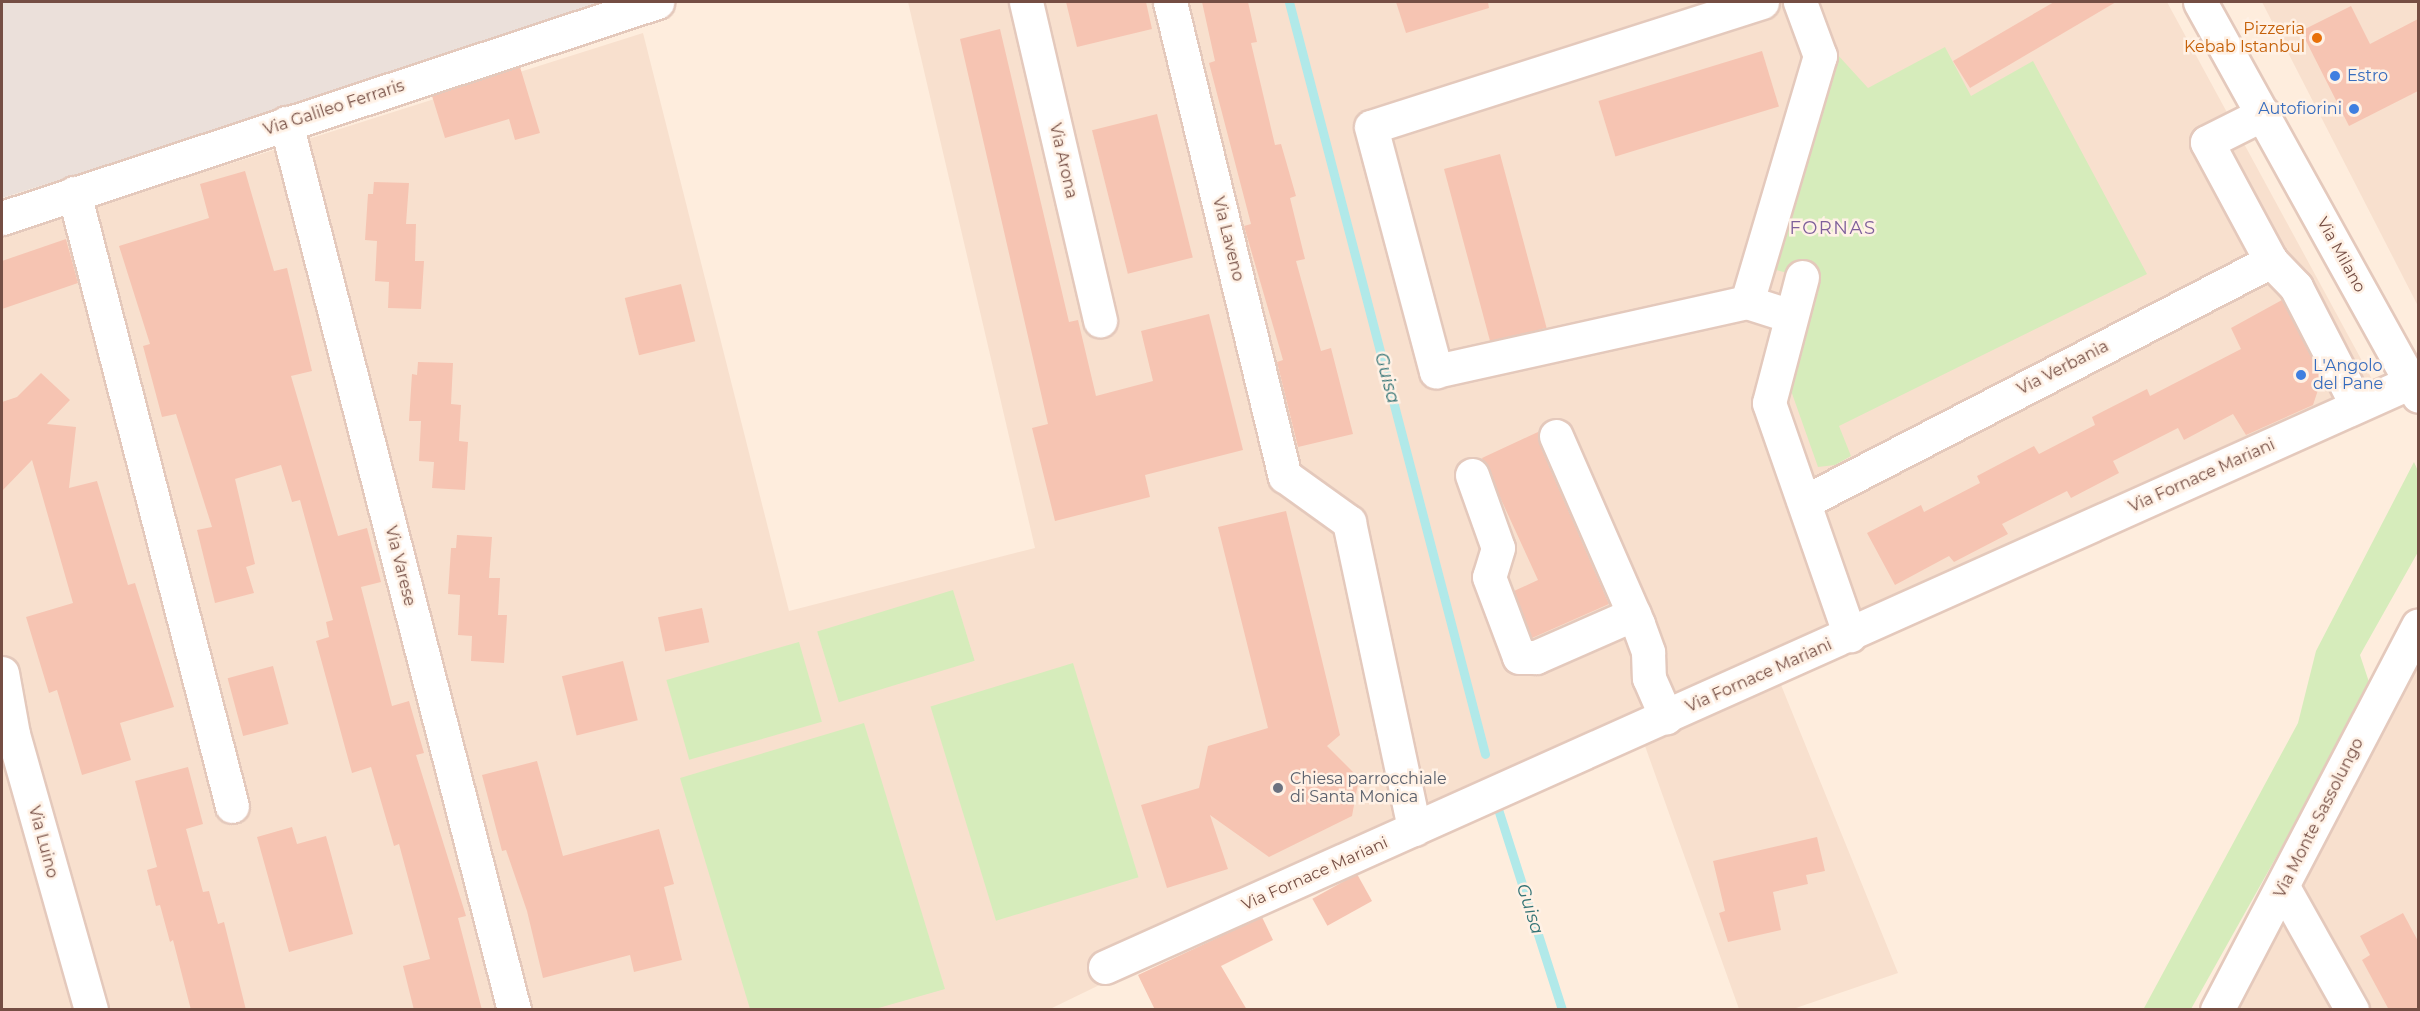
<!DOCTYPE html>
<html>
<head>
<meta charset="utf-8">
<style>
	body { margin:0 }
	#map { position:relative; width:2420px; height:1011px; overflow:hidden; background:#feeddd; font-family:Montserrat,sans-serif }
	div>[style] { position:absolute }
	.residential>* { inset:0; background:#f8e0ce }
	.industrial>* { inset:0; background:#ebe0da }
	.green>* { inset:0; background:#d6ecbb; transform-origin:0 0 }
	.stream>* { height:9px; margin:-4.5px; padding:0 4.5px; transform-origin:4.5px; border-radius:4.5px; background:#b1e9e9 }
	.building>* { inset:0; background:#f6c4b2; transform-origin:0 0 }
	.roads { filter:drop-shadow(2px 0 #e4c9bc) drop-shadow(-2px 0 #e4c9bc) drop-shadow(0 2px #e4c9bc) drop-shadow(0 -2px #e4c9bc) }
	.minor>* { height:33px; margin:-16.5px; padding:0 16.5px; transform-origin:16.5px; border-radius:16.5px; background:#fff }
	.dots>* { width:16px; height:16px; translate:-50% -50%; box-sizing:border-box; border:3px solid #fff1e5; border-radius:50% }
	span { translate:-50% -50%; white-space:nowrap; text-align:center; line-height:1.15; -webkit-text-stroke:5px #fff1e5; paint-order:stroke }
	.food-label { font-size:16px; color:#c56008 }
	.right { translate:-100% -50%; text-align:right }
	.shop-label { font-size:16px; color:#366cbe }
	.left { translate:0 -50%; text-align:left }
	.street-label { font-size:16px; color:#754e44 }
	.worship-label { font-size:16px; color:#5b616d }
	.neighbourhood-label { font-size:18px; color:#7d5f9a; letter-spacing:1.5px }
	.water-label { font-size:18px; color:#347476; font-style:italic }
	.frame { position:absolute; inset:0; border:3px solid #754e44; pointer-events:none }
</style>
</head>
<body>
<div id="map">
	<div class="residential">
		<i style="clip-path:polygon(908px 2px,2167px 2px,2386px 405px,1777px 675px,1898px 973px,1793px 1009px,1739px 1009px,1640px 732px,1359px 859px,1050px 1009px,2px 1009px,2px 236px,643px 33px,789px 611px,1035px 548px)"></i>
		<i style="clip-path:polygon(2262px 2px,2418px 2px,2418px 306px)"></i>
		<i style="clip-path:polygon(2418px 647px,2418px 1009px,2232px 1009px)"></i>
	</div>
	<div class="industrial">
		<i style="clip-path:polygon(2px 2px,627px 2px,2px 198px)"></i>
	</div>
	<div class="green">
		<i style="clip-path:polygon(1945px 47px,1971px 96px,2033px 61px,2147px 274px,1839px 426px,1851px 456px,1835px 465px,1818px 467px,1789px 385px,1810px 279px,1776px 270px,1836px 53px,1868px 88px)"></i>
		<i style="clip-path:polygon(2414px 462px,2418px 471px,2418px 552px,2360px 655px,2371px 688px,2191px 1009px,2143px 1010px,2298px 723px,2316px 651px)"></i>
		<i style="left:953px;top:590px;width:74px;height:142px;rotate:73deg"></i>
		<i style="left:799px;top:642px;width:83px;height:138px;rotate:74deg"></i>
		<i style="left:1073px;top:663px;width:224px;height:149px;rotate:73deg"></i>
		<i style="clip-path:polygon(864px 723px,945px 989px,875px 1009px,750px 1009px,680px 778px)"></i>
	</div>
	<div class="stream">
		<i style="left:1289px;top:2px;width:777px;rotate:75.39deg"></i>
		<i style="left:1498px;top:809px;width:211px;rotate:72.3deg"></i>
	</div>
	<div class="building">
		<i style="clip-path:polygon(1066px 2px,1146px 2px,1152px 29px,1077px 47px)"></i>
		<i style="clip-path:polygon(1202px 2px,1248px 2px,1257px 42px,1251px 43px,1275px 145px,1281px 144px,1296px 196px,1290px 198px,1305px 259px,1296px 261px,1321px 351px,1331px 348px,1353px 434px,1298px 447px,1277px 362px,1283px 360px,1244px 226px,1251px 224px,1209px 63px,1215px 61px)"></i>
		<i style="clip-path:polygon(1396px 2px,1488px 2px,1489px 8px,1406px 33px)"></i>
		<i style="clip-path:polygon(2054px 2px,2116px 2px,1970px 88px,1953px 61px)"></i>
		<i style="clip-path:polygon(2351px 6px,2370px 44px,2418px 19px,2418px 91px,2349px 126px,2301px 31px)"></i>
		<i style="clip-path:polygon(1000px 29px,1069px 322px,1078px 320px,1096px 396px,1153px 381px,1141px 331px,1209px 314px,1243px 450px,1145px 475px,1150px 497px,1055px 521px,1032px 428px,1048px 424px,960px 39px)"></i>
		<i style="left:1762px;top:51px;width:58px;height:171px;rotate:73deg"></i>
		<i style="clip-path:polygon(520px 67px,540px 133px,515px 140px,509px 119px,445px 138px,432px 96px)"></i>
		<i style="left:1157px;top:114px;width:148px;height:67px;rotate:76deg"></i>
		<i style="left:1500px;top:154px;width:180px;height:58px;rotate:75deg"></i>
		<i style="clip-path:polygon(245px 171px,274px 271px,287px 268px,312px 371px,291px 376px,338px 536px,367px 528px,381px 582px,361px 587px,392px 706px,409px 701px,424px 753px,416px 755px,466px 916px,458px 918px,482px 1010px,414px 1010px,403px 966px,430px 959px,399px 844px,394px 846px,371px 767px,352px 773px,316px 641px,329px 637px,326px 622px,333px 620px,300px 500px,292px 502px,281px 465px,235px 479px,255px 564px,246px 567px,254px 593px,215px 603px,197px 530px,212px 527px,176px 414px,162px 417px,143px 346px,150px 344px,119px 246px,209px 218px,200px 184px)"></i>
		<i style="clip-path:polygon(374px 182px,409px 183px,406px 224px,416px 224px,415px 261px,424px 261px,421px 309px,388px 308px,389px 282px,375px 281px,377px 241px,365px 240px,368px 194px,373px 194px)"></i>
		<i style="clip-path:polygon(66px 239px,78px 283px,2px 309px,2px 261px)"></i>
		<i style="left:681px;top:284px;width:59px;height:58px;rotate:76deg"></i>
		<i style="clip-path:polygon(2282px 300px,2322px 378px,2313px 405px,2246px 435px,2233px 414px,2184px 440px,2178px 428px,2113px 461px,2119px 473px,2071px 498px,2067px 491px,2002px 524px,2008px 534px,1954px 562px,1949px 556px,1895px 585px,1867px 533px,1921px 505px,1924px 512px,1980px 483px,1977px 476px,2034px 446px,2039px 454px,2095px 425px,2092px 417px,2147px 389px,2150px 396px,2241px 349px,2231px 328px)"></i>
		<i style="clip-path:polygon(418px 362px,453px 363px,451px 404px,461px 405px,459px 441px,468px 442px,465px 490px,432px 488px,434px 462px,419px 461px,421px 421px,409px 421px,412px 374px,417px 375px)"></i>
		<i style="clip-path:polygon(41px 373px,70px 400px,47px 424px,76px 427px,69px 488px,97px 481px,128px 585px,135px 583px,174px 707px,120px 723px,131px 760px,82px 775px,57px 690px,49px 693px,26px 617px,73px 603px,32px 460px,2px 491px,2px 402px,17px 397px)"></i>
		<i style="clip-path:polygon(1538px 432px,1539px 443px,1609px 604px,1532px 638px,1514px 591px,1538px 580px,1482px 458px)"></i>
		<i style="clip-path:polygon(1286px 511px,1340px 735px,1327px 746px,1359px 778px,1352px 816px,1269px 857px,1210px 815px,1228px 869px,1167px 888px,1141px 805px,1199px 788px,1208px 746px,1268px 728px,1218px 527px)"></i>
		<i style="clip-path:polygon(457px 535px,492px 537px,489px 578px,500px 578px,498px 615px,507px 615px,504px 663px,471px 661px,472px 636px,458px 635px,460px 595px,448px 594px,451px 548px,456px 548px)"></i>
		<i style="left:702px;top:608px;width:35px;height:45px;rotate:78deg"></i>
		<i style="left:623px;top:661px;width:61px;height:63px;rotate:76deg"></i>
		<i style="left:273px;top:666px;width:60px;height:47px;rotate:75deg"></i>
		<i style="clip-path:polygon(537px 761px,563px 856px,659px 829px,674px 884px,664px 887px,682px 960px,634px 972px,630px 955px,543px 978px,527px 911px,506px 850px,502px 851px,482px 775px)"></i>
		<i style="clip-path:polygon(188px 767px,203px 824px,186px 829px,203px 892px,209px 891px,218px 924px,224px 922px,246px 1010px,191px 1010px,173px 940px,170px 942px,160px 905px,156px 906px,147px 870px,157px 867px,135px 781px)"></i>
		<i style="clip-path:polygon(292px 827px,297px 844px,326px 836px,353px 934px,289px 952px,257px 837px)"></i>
		<i style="clip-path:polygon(1817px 837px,1825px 871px,1806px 875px,1808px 884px,1773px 892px,1781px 930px,1728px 942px,1719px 913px,1725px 911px,1713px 861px)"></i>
		<i style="left:1357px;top:874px;width:31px;height:51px;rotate:61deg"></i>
		<i style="clip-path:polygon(2403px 913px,2418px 941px,2418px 1010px,2389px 1010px,2362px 960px,2370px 955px,2360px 936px)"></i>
		<i style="clip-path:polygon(1262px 917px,1273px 940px,1221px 966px,1247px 1010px,1155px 1010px,1138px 975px)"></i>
	</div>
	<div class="roads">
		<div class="minor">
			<i style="left:1026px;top:2px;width:327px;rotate:76.9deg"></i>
			<i style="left:1170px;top:2px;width:488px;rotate:76.4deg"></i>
			<i style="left:1285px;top:476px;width:79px;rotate:35.7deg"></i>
			<i style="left:1349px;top:522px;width:314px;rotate:78deg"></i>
			<i style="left:1762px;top:2px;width:410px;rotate:162.3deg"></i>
			<i style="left:1371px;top:127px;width:253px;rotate:75.1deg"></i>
			<i style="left:1436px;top:371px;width:319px;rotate:-12.5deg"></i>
			<i style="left:1747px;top:302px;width:46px;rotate:17.7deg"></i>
			<i style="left:2200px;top:2px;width:450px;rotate:61deg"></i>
			<i style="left:286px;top:123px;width:916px;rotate:75.58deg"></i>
			<i style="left:74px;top:193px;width:633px;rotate:75.55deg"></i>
			<i style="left:2px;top:218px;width:690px;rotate:-18.25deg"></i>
			<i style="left:2271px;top:261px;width:36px;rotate:46deg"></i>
			<i style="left:2296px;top:287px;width:120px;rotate:62.8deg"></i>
			<i style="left:1802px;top:277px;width:130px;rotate:104.7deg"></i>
			<i style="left:1769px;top:403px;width:246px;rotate:70.8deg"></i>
			<i style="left:1747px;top:302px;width:257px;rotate:-73.5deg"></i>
			<i style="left:1820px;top:56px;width:58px;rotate:-110.3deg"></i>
			<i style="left:1556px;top:436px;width:205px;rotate:66.4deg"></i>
			<i style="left:1638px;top:624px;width:30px;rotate:70deg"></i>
			<i style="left:1648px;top:652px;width:26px;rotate:88deg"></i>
			<i style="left:1649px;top:678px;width:43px;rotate:66.4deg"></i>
			<i style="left:1472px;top:475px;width:77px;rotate:70.4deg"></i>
			<i style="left:1498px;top:548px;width:30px;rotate:107deg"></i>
			<i style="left:1489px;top:577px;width:85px;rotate:69.4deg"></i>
			<i style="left:1519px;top:657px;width:17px"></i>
			<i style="left:1536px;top:657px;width:107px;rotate:-23.7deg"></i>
			<i style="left:1804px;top:502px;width:526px;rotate:-27.3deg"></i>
			<i style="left:2271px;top:261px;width:135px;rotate:-118.3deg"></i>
			<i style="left:2207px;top:142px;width:63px;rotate:-26.6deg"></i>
			<i style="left:2px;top:673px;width:62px;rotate:79.8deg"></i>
			<i style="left:13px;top:734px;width:287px;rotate:74.2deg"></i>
			<i style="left:2283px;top:887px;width:141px;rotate:60.7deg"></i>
			<i style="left:1105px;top:967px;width:1431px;rotate:-24.13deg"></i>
			<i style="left:2217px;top:1010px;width:434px;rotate:-62.4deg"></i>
		</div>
	</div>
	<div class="dots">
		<i style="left:2317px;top:38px;background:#e8710a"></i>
		<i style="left:2335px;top:76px;background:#3f7fe0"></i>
		<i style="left:2354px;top:109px;background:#3f7fe0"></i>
		<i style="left:2301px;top:375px;background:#3f7fe0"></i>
		<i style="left:1278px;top:788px;background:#6b7280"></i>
	</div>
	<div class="food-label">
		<span class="right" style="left:2305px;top:38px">Pizzeria<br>Kebab Istanbul</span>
	</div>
	<div class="shop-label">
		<span class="left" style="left:2347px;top:76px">Estro</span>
		<span class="right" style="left:2342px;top:109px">Autofiorini</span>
		<span class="left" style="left:2313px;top:375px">L'Angolo<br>del Pane</span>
	</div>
	<div class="street-label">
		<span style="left:334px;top:108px;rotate:-18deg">Via Galileo Ferraris</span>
		<span style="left:1063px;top:161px;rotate:77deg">Via Arona</span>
		<span style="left:1228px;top:239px;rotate:76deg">Via Laveno</span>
		<span style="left:2341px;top:255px;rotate:61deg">Via Milano</span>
		<span style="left:2063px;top:368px;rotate:-27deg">Via Verbania</span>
		<span style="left:2202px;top:476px;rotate:-24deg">Via Fornace Mariani</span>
		<span style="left:400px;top:566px;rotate:76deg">Via Varese</span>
		<span style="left:1759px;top:676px;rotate:-24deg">Via Fornace Mariani</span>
		<span style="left:2319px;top:818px;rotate:-63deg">Via Monte Sassolungo</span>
		<span style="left:43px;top:842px;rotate:75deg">Via Luino</span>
		<span style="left:1315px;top:874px;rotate:-24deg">Via Fornace Mariani</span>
	</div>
	<div class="worship-label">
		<span class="left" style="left:1290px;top:788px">Chiesa parrocchiale<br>di Santa Monica</span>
	</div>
	<div class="neighbourhood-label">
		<span style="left:1833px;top:228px">FORNAS</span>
	</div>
	<div class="water-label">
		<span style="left:1387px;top:378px;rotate:75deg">Guisa</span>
		<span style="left:1530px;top:909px;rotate:72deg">Guisa</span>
	</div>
	<div class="frame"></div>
</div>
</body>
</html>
